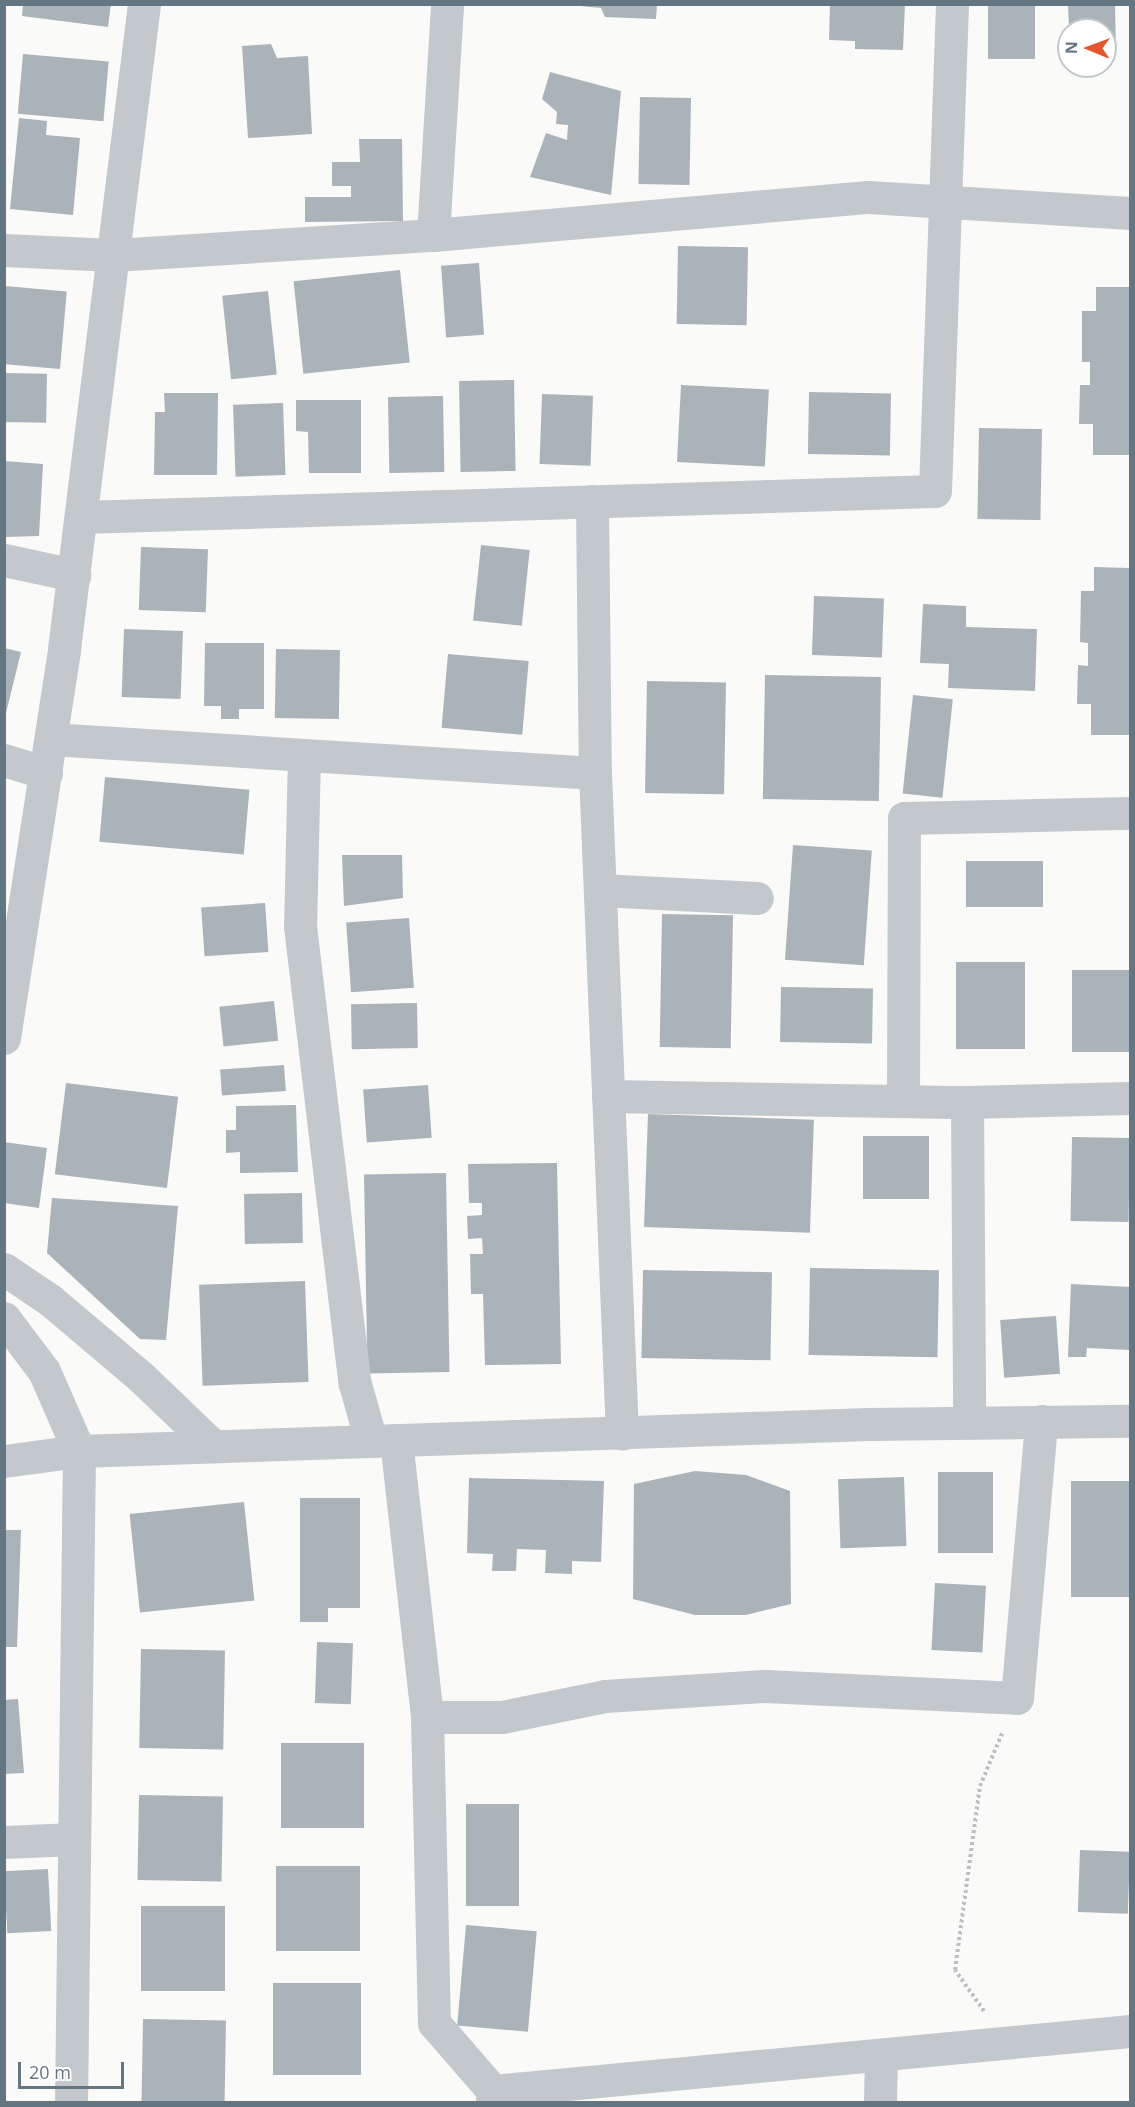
<!DOCTYPE html>
<html>
<head>
<meta charset="utf-8">
<style>
	body { margin:0 }
	#map { position:relative; width:1135px; height:2107px; overflow:hidden; background:#fafaf8; font-family:"Open Sans",sans-serif }
	div>[style] { position:absolute }
	.building>* { inset:0; background:#aab3b9; transform-origin:0 0 }
	.path>* { height:4px; margin-top:-2px; transform-origin:0; background:repeating-linear-gradient(90deg,#bbbfc2 0 3px,transparent 0 6px) }
	.minor>* { height:33px; margin:-16.5px; padding:0 16.5px; transform-origin:16.5px; border-radius:16.5px; background:#c3c8cc }
	span { translate:-50% -50%; white-space:nowrap; text-align:center; line-height:1.15; -webkit-text-stroke:6px #fff; paint-order:stroke }
	.frame { position:absolute; inset:0; border:6px solid #657683; pointer-events:none }
	.north { position:absolute; left:1057px; top:18px; width:60px; height:60px; box-sizing:border-box; background:#fff; border:2px solid #c1c8cd; border-radius:50%; rotate:271deg; font-size:16px; font-weight:700; line-height:24px; text-align:center; color:#657683 }
	.north::after { content:''; display:block; margin:auto; width:21px; height:27px; background:#e4572e; clip-path:polygon(50% 0,100% 100%,50% 72%,0 100%) }
	.scale { position:absolute; left:18px; top:2062px; width:106px; height:27px; box-sizing:border-box; border:3px solid #657683; border-top:0; padding-left:8px; font-size:18px; line-height:21px; white-space:nowrap; color:#657683; -webkit-text-stroke:4px #fff; paint-order:stroke }
</style>
</head>
<body>
<div id="map">
	<div class="building">
		<i style="clip-path:polygon(23px 4px,111px 4px,108px 27px,22px 16px)"></i>
		<i style="clip-path:polygon(830px 4px,905px 4px,903px 50px,855px 49px,855px 41px,829px 40px)"></i>
		<i style="left:988px;top:4px;width:47px;height:55px"></i>
		<i style="clip-path:polygon(1068px 4px,1115px 4px,1116px 55px,1105px 55px,1105px 30px,1069px 30px)"></i>
		<i style="clip-path:polygon(570px 5px,657px 5px,656px 19px,605px 17px,601px 8px)"></i>
		<i style="clip-path:polygon(271px 44px,277px 58px,308px 56px,312px 134px,248px 138px,242px 46px)"></i>
		<i style="left:23px;top:54px;width:86px;height:60px;rotate:5deg"></i>
		<i style="clip-path:polygon(550px 72px,621px 91px,611px 195px,530px 177px,546px 133px,567px 140px,568px 125px,556px 124px,557px 112px,542px 99px)"></i>
		<i style="left:640px;top:97px;width:51px;height:87px;rotate:1deg"></i>
		<i style="clip-path:polygon(19px 118px,47px 121px,46px 135px,80px 138px,73px 215px,10px 209px)"></i>
		<i style="clip-path:polygon(359px 139px,402px 139px,403px 221px,305px 222px,305px 197px,351px 197px,351px 186px,332px 186px,332px 162px,360px 162px)"></i>
		<i style="left:678px;top:246px;width:70px;height:78px;rotate:1deg"></i>
		<i style="left:479px;top:263px;width:72px;height:38px;rotate:86deg"></i>
		<i style="left:400px;top:270px;width:93px;height:107px;rotate:84deg"></i>
		<i style="left:5px;top:286px;width:62px;height:78px;rotate:5deg"></i>
		<i style="clip-path:polygon(1096px 287px,1130px 287px,1130px 455px,1093px 455px,1093px 424px,1079px 424px,1080px 385px,1090px 385px,1090px 362px,1082px 362px,1082px 311px,1096px 311px)"></i>
		<i style="left:268px;top:291px;width:84px;height:46px;rotate:84deg"></i>
		<i style="left:4px;top:373px;width:43px;height:49px;rotate:1deg"></i>
		<i style="left:514px;top:380px;width:91px;height:55px;rotate:89deg"></i>
		<i style="left:681px;top:385px;width:88px;height:77px;rotate:3deg"></i>
		<i style="left:809px;top:392px;width:82px;height:62px;rotate:1deg"></i>
		<i style="clip-path:polygon(164px 393px,218px 393px,217px 475px,154px 475px,155px 412px,165px 412px)"></i>
		<i style="left:542px;top:394px;width:51px;height:70px;rotate:2deg"></i>
		<i style="left:443px;top:396px;width:76px;height:55px;rotate:89deg"></i>
		<i style="clip-path:polygon(296px 400px,361px 400px,361px 473px,309px 473px,308px 432px,296px 431px)"></i>
		<i style="left:283px;top:403px;width:72px;height:50px;rotate:88deg"></i>
		<i style="left:979px;top:428px;width:63px;height:91px;rotate:1deg"></i>
		<i style="clip-path:polygon(4px 461px,43px 464px,39px 536px,4px 537px)"></i>
		<i style="left:481px;top:545px;width:49px;height:76px;rotate:6deg"></i>
		<i style="left:141px;top:547px;width:67px;height:63px;rotate:2deg"></i>
		<i style="clip-path:polygon(1094px 567px,1130px 568px,1130px 735px,1091px 735px,1091px 704px,1077px 704px,1078px 665px,1088px 666px,1088px 643px,1080px 642px,1081px 591px,1094px 591px)"></i>
		<i style="left:814px;top:596px;width:70px;height:59px;rotate:2deg"></i>
		<i style="clip-path:polygon(923px 604px,966px 606px,966px 627px,1037px 629px,1035px 691px,948px 688px,949px 664px,920px 663px)"></i>
		<i style="left:124px;top:629px;width:59px;height:68px;rotate:2deg"></i>
		<i style="clip-path:polygon(205px 643px,264px 643px,264px 709px,239px 709px,239px 719px,221px 719px,221px 706px,204px 706px)"></i>
		<i style="clip-path:polygon(4px 648px,21px 652px,5px 717px,4px 717px)"></i>
		<i style="left:276px;top:649px;width:64px;height:69px;rotate:1deg"></i>
		<i style="left:448px;top:654px;width:81px;height:74px;rotate:5deg"></i>
		<i style="left:765px;top:675px;width:116px;height:124px;rotate:1deg"></i>
		<i style="left:647px;top:681px;width:79px;height:112px;rotate:1deg"></i>
		<i style="left:913px;top:695px;width:40px;height:99px;rotate:6deg"></i>
		<i style="left:105px;top:777px;width:145px;height:65px;rotate:5deg"></i>
		<i style="left:793px;top:845px;width:79px;height:115px;rotate:4deg"></i>
		<i style="clip-path:polygon(342px 855px,402px 855px,403px 898px,344px 906px)"></i>
		<i style="left:1043px;top:861px;width:46px;height:77px;rotate:90deg"></i>
		<i style="left:265px;top:903px;width:49px;height:64px;rotate:86deg"></i>
		<i style="left:662px;top:914px;width:71px;height:133px;rotate:1deg"></i>
		<i style="left:409px;top:918px;width:70px;height:63px;rotate:86deg"></i>
		<i style="left:956px;top:962px;width:69px;height:87px"></i>
		<i style="left:1130px;top:970px;width:82px;height:58px;rotate:90deg"></i>
		<i style="left:781px;top:987px;width:92px;height:55px;rotate:1deg"></i>
		<i style="left:274px;top:1001px;width:40px;height:55px;rotate:84deg"></i>
		<i style="left:417px;top:1003px;width:45px;height:66px;rotate:89deg"></i>
		<i style="left:284px;top:1065px;width:26px;height:64px;rotate:86deg"></i>
		<i style="left:66px;top:1083px;width:113px;height:92px;rotate:7deg"></i>
		<i style="left:428px;top:1085px;width:53px;height:65px;rotate:86deg"></i>
		<i style="clip-path:polygon(296px 1105px,298px 1172px,240px 1173px,240px 1152px,226px 1153px,226px 1130px,236px 1130px,236px 1106px)"></i>
		<i style="left:648px;top:1114px;width:166px;height:113px;rotate:2deg"></i>
		<i style="left:863px;top:1136px;width:66px;height:63px"></i>
		<i style="left:1072px;top:1137px;width:58px;height:84px;rotate:1deg"></i>
		<i style="clip-path:polygon(4px 1142px,47px 1148px,39px 1208px,4px 1203px)"></i>
		<i style="clip-path:polygon(557px 1163px,561px 1364px,485px 1365px,483px 1294px,471px 1294px,470px 1254px,483px 1254px,482px 1238px,468px 1239px,467px 1216px,482px 1215px,482px 1203px,469px 1203px,468px 1164px)"></i>
		<i style="left:446px;top:1173px;width:199px;height:82px;rotate:89deg"></i>
		<i style="left:302px;top:1193px;width:50px;height:58px;rotate:89deg"></i>
		<i style="clip-path:polygon(52px 1198px,178px 1206px,166px 1340px,140px 1339px,47px 1253px)"></i>
		<i style="left:810px;top:1268px;width:129px;height:87px;rotate:1deg"></i>
		<i style="left:643px;top:1270px;width:129px;height:88px;rotate:1deg"></i>
		<i style="left:305px;top:1281px;width:101px;height:106px;rotate:88deg"></i>
		<i style="clip-path:polygon(1071px 1284px,1130px 1287px,1130px 1350px,1087px 1348px,1086px 1357px,1068px 1357px)"></i>
		<i style="left:1056px;top:1316px;width:58px;height:56px;rotate:86deg"></i>
		<i style="clip-path:polygon(695px 1471px,746px 1475px,790px 1491px,791px 1604px,746px 1615px,695px 1615px,633px 1599px,634px 1484px)"></i>
		<i style="left:993px;top:1472px;width:81px;height:55px;rotate:90deg"></i>
		<i style="left:904px;top:1477px;width:69px;height:66px;rotate:88deg"></i>
		<i style="clip-path:polygon(469px 1478px,604px 1481px,601px 1562px,572px 1561px,572px 1574px,545px 1573px,546px 1550px,517px 1549px,516px 1571px,492px 1571px,493px 1554px,467px 1553px)"></i>
		<i style="left:1130px;top:1481px;width:116px;height:59px;rotate:90deg"></i>
		<i style="clip-path:polygon(300px 1498px,360px 1498px,360px 1608px,328px 1608px,328px 1622px,300px 1622px)"></i>
		<i style="left:244px;top:1502px;width:99px;height:115px;rotate:84deg"></i>
		<i style="clip-path:polygon(4px 1530px,21px 1530px,17px 1647px,4px 1647px)"></i>
		<i style="left:935px;top:1583px;width:51px;height:67px;rotate:3deg"></i>
		<i style="left:317px;top:1642px;width:36px;height:61px;rotate:2deg"></i>
		<i style="left:141px;top:1649px;width:84px;height:99px;rotate:1deg"></i>
		<i style="clip-path:polygon(18px 1699px,24px 1773px,4px 1774px,4px 1700px)"></i>
		<i style="left:281px;top:1743px;width:83px;height:85px"></i>
		<i style="left:139px;top:1795px;width:84px;height:85px;rotate:1deg"></i>
		<i style="left:466px;top:1804px;width:53px;height:102px"></i>
		<i style="left:1080px;top:1850px;width:50px;height:62px;rotate:2deg"></i>
		<i style="left:276px;top:1866px;width:84px;height:85px"></i>
		<i style="left:48px;top:1869px;width:62px;height:44px;rotate:87deg"></i>
		<i style="left:141px;top:1906px;width:84px;height:85px"></i>
		<i style="left:466px;top:1925px;width:71px;height:101px;rotate:5deg"></i>
		<i style="left:273px;top:1983px;width:88px;height:92px"></i>
		<i style="left:143px;top:2019px;width:83px;height:83px;rotate:1deg"></i>
	</div>
	<div class="path">
		<i style="left:984px;top:2011px;width:50px;rotate:-125.3deg"></i>
		<i style="left:955px;top:1970px;width:186px;rotate:-82.3deg"></i>
		<i style="left:980px;top:1786px;width:60px;rotate:-67.3deg"></i>
	</div>
	<div class="minor">
		<i style="left:433px;top:235px;width:231px;rotate:-86.5deg"></i>
		<i style="left:4px;top:250px;width:110px;rotate:2.6deg"></i>
		<i style="left:114px;top:255px;width:320px;rotate:-3.6deg"></i>
		<i style="left:433px;top:235px;width:437px;rotate:-5deg"></i>
		<i style="left:868px;top:197px;width:262px;rotate:3.5deg"></i>
		<i style="left:592px;top:501px;width:272px;rotate:89.4deg"></i>
		<i style="left:595px;top:773px;width:661px;rotate:87.66deg"></i>
		<i style="left:81px;top:517px;width:854px;rotate:-1.74deg"></i>
		<i style="left:935px;top:491px;width:487px;rotate:-88deg"></i>
		<i style="left:4px;top:560px;width:72px;rotate:12.1deg"></i>
		<i style="left:51px;top:739px;width:545px;rotate:3.58deg"></i>
		<i style="left:304px;top:755px;width:171px;rotate:91.3deg"></i>
		<i style="left:300px;top:926px;width:461px;rotate:83.2deg"></i>
		<i style="left:355px;top:1384px;width:59px;rotate:74.3deg"></i>
		<i style="left:4px;top:760px;width:44px;rotate:17.2deg"></i>
		<i style="left:600px;top:890px;width:157px;rotate:2.9deg"></i>
		<i style="left:4px;top:1038px;width:394px;rotate:-81.2deg"></i>
		<i style="left:64px;top:649px;width:650px;rotate:-82.93deg"></i>
		<i style="left:608px;top:1096px;width:359px;rotate:1deg"></i>
		<i style="left:967px;top:1102px;width:163px;rotate:-1.4deg"></i>
		<i style="left:903px;top:1101px;width:283px;rotate:-89.8deg"></i>
		<i style="left:904px;top:818px;width:226px;rotate:-1.3deg"></i>
		<i style="left:967px;top:1102px;width:320px;rotate:89.6deg"></i>
		<i style="left:4px;top:1269px;width:55px;rotate:34deg"></i>
		<i style="left:50px;top:1300px;width:119px;rotate:40.2deg"></i>
		<i style="left:141px;top:1377px;width:100px;rotate:43.8deg"></i>
		<i style="left:4px;top:1318px;width:66px;rotate:53deg"></i>
		<i style="left:44px;top:1371px;width:87px;rotate:66.4deg"></i>
		<i style="left:79px;top:1451px;width:651px;rotate:90.7deg"></i>
		<i style="left:396px;top:1440px;width:279px;rotate:83.6deg"></i>
		<i style="left:427px;top:1717px;width:306px;rotate:88.7deg"></i>
		<i style="left:434px;top:2023px;width:90px;rotate:49.1deg"></i>
		<i style="left:493px;top:2091px;width:11px;rotate:95deg"></i>
		<i style="left:4px;top:1461px;width:76px;rotate:-7.6deg"></i>
		<i style="left:79px;top:1451px;width:789px;rotate:-1.96deg"></i>
		<i style="left:868px;top:1424px;width:262px;rotate:-0.7deg"></i>
		<i style="left:427px;top:1717px;width:75px"></i>
		<i style="left:502px;top:1717px;width:105px;rotate:-11.5deg"></i>
		<i style="left:605px;top:1696px;width:160px;rotate:-3.6deg"></i>
		<i style="left:765px;top:1686px;width:252px;rotate:2.7deg"></i>
		<i style="left:1017px;top:1698px;width:278px;rotate:-85deg"></i>
		<i style="left:4px;top:1842px;width:70px;rotate:-2.5deg"></i>
		<i style="left:493px;top:2091px;width:640px;rotate:-5.38deg"></i>
		<i style="left:880px;top:2102px;width:46px;rotate:-88.8deg"></i>
	</div>
	<div class="frame"></div>
	<div class="north">N</div>
	<div class="scale">20 m</div>
</div>
</body>
</html>
